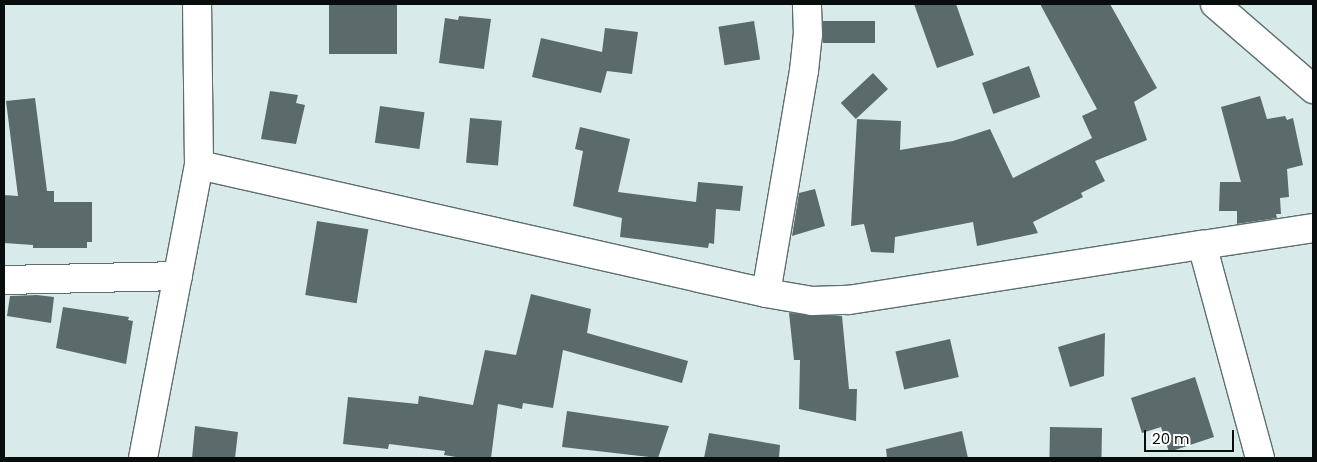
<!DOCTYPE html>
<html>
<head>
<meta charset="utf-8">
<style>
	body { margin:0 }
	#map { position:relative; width:1317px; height:462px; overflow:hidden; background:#d8eaea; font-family:Poppins,sans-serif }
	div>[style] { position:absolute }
	.building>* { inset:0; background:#5b6b6b; transform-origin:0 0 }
	.roads { filter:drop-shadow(1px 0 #5e6e6e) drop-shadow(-1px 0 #5e6e6e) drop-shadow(0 1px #5e6e6e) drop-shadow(0 -1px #5e6e6e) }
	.street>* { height:28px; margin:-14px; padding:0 14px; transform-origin:14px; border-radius:14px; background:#fff }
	span { translate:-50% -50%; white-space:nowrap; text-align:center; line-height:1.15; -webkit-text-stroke:5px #fff; paint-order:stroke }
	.frame { position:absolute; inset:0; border:5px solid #080d0e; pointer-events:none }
	.scale { position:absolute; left:1144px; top:430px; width:90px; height:22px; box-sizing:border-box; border:2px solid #080d0e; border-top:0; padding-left:6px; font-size:15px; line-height:18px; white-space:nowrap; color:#080d0e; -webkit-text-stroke:4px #fff; paint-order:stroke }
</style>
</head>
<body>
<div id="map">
	<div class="building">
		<i style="left:329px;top:4px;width:68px;height:50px"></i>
		<i style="clip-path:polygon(914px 4px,956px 4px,974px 55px,937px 68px)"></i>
		<i style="clip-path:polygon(1040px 4px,1110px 4px,1157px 88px,1134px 102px,1147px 140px,1095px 161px,1105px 181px,1081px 193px,1083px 197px,1033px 222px,1038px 233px,977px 246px,973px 222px,895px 237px,894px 253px,871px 252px,864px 224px,851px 226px,857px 119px,901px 121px,900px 150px,953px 141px,990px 129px,1013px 178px,1092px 138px,1082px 116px,1097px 109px)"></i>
		<i style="clip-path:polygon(459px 16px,491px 19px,484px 69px,439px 63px,445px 18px,458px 20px)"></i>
		<i style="left:754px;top:21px;width:39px;height:36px;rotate:81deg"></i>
		<i style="left:823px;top:21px;width:52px;height:22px"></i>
		<i style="clip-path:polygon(605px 28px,638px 32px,632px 74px,607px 71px,601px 93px,532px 77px,541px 38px,602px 52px)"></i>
		<i style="left:1029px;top:66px;width:33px;height:50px;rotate:70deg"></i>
		<i style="left:873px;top:73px;width:22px;height:44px;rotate:47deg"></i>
		<i style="clip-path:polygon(270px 91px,298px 95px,296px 103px,305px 105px,296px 144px,261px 139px)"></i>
		<i style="clip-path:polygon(1260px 96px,1267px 119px,1285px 116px,1287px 120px,1293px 118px,1303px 165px,1287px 169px,1289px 197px,1280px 198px,1281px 214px,1276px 214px,1277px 218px,1237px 224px,1237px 211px,1219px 211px,1220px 182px,1241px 182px,1221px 107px)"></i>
		<i style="clip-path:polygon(35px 98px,47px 191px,54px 191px,54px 202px,92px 202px,92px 242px,87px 242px,87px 248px,33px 248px,33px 245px,4px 243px,4px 195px,18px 196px,6px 101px)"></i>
		<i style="left:380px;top:106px;width:45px;height:37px;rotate:8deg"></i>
		<i style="left:470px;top:118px;width:32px;height:45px;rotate:5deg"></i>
		<i style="clip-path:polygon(580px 127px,630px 139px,618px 192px,696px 202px,698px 182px,743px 186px,740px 211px,716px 209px,714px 244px,709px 243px,708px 248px,620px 237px,622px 218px,573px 206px,583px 151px,575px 149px)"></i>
		<i style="clip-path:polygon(815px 189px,825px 226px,792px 236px,799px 193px)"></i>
		<i style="left:317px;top:221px;width:52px;height:75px;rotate:9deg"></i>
		<i style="clip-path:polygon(531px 294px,591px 309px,587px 333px,688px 361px,682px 383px,563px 350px,553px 408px,523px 403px,522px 409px,498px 404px,491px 458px,462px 458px,444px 455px,445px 451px,389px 444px,388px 449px,343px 444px,348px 397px,418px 404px,419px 396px,473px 405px,485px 350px,516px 355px)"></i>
		<i style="clip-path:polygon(37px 295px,54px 297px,51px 323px,7px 316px,10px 296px)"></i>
		<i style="clip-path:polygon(63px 307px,129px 317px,128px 320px,133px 321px,126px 364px,56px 348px)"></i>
		<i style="clip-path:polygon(789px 313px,842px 316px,849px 389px,857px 389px,856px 421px,799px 409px,800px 360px,794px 360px)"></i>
		<i style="clip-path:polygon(1105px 333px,1104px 376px,1070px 387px,1058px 347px)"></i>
		<i style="left:950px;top:339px;width:39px;height:56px;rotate:77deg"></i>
		<i style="clip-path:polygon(1195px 377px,1214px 437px,1169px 452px,1161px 427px,1142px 433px,1131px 398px)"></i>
		<i style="clip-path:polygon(567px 411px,669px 426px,658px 458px,562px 447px)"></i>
		<i style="clip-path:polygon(195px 426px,238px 432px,235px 458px,192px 458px)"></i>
		<i style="left:1050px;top:427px;width:52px;height:31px;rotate:1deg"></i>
		<i style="clip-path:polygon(962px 431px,968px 458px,887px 458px,886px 449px)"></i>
		<i style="clip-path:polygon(709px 433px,780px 445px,779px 458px,704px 458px)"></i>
	</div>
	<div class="roads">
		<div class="street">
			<i style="left:1215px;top:4px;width:130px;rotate:40.9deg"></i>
			<i style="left:199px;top:165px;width:581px;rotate:12.72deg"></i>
			<i style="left:766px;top:293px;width:47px;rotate:9.9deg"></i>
			<i style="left:812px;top:301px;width:37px;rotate:-2deg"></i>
			<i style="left:849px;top:300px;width:357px;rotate:-8.9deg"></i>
			<i style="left:4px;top:280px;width:174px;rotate:-1.3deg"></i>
			<i style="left:766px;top:293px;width:225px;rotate:-80.3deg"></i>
			<i style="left:804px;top:71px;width:36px;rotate:-84deg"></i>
			<i style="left:808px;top:35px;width:31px;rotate:-92deg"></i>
			<i style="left:143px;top:458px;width:298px;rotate:-79.2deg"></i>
			<i style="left:199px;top:165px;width:161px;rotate:-90.7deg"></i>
			<i style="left:1260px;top:458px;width:221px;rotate:-105.2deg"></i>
			<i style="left:1202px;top:245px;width:112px;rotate:-8.7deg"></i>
		</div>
	</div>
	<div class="frame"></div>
	<div class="scale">20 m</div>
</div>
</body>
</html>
